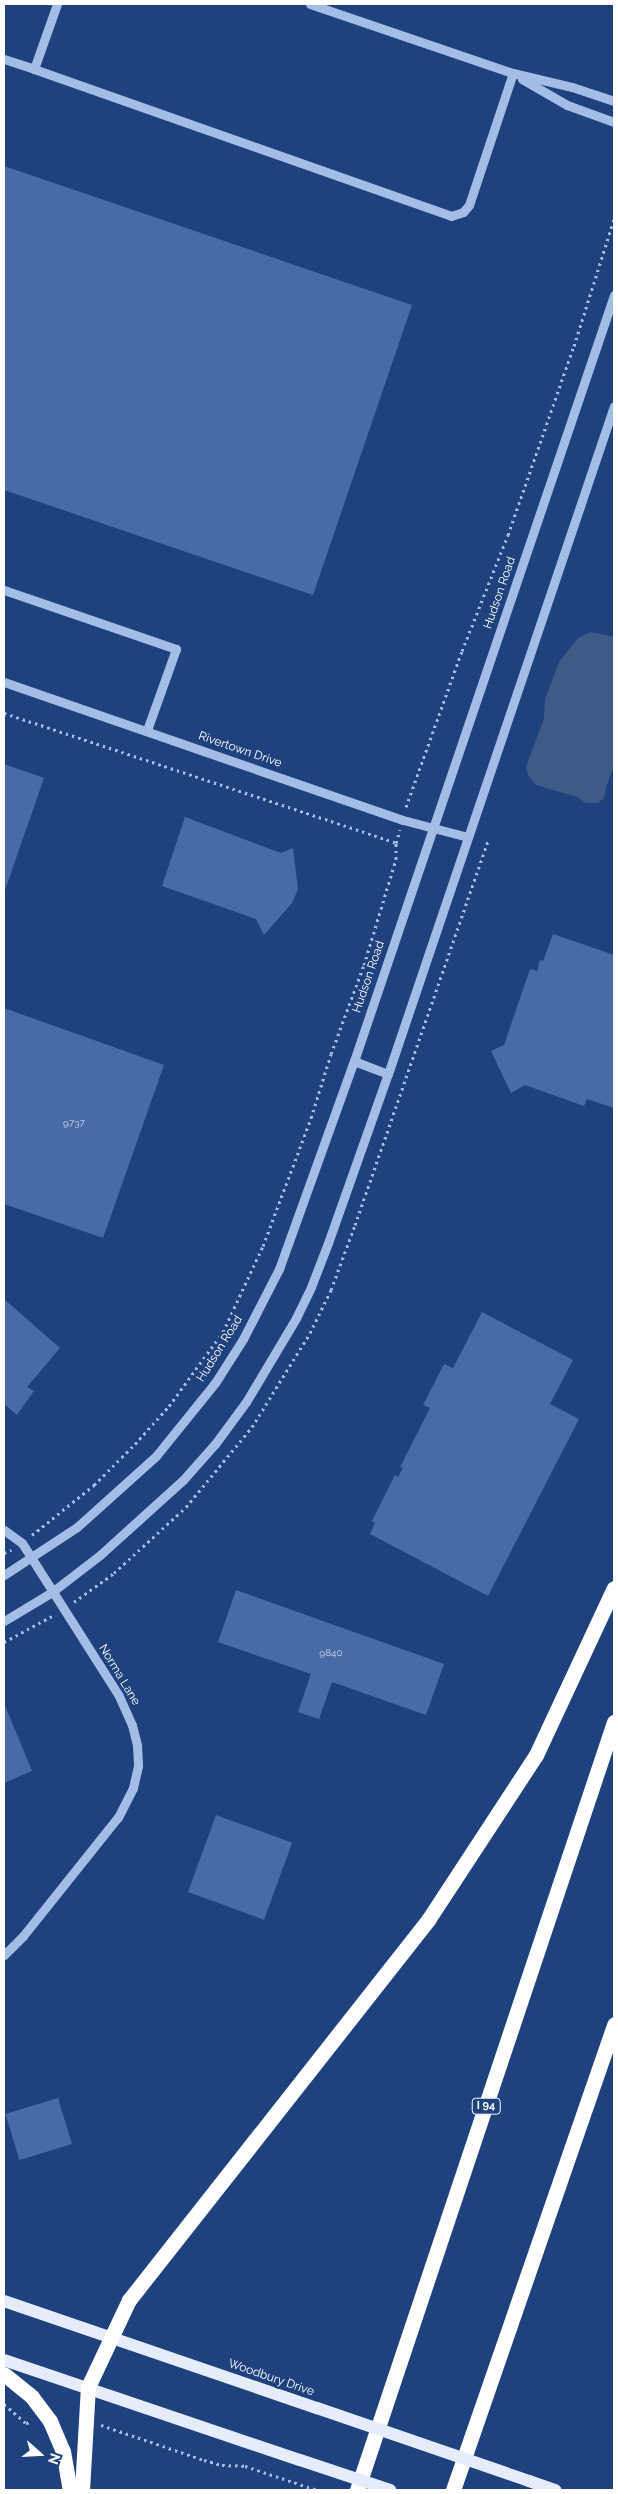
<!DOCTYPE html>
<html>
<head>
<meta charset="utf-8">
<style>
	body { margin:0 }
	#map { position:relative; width:618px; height:2494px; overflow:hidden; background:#1f427e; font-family:Raleway,sans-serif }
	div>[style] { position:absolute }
	.water>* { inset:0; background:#405a87 }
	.building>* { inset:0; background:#486ba8; transform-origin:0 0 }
	.path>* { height:3px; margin-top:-1.5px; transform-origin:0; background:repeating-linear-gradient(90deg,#a3bde7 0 2.5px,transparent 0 6.5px) }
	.minor>* { height:9px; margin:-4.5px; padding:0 4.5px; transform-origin:4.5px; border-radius:4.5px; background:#a3bde7 }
	.major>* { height:12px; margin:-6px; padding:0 6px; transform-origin:6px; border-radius:6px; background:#e5edfd }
	.highway>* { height:15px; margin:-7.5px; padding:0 7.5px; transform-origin:7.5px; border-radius:7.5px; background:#fff }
	.major-bridge>* { height:12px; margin:-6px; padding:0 6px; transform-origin:6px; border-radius:6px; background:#e5edfd }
	span { translate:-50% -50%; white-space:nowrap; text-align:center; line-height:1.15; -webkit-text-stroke:4.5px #1f427e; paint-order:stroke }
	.number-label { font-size:10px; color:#d1dae9 }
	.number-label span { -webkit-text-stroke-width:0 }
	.shield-label span { padding:1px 4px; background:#1f427e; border:1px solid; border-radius:4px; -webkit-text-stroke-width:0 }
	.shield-label { font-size:11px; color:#fff; font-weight:700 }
	.street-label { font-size:12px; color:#fff }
	.frame { position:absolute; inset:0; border:5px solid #fff; pointer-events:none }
	.north { position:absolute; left:15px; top:2429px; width:50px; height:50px; -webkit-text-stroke:4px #1f427e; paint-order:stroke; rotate:109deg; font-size:14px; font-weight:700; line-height:20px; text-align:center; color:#fff }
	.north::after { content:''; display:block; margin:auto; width:18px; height:22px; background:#fff; clip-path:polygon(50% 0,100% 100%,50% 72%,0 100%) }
</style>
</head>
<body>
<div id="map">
	<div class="water">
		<i style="clip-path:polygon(591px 632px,614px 637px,614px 766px,606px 787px,604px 798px,598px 803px,586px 803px,577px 797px,536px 785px,528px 775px,526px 767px,544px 718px,545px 699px,559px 662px,578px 638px)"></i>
	</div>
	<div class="building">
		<i style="clip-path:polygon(4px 166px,412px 305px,313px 595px,4px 490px)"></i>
		<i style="clip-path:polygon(4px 764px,44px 778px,4px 893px)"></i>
		<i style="clip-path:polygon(185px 817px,281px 853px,293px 848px,298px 889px,292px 903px,264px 935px,256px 919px,162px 886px)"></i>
		<i style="clip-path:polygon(553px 934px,614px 955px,614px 1108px,587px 1099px,584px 1106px,525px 1085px,511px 1093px,491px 1051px,504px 1045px,530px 969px,537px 971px,540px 960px,543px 961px)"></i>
		<i style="clip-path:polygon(4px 1008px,164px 1065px,103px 1238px,4px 1204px)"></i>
		<i style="clip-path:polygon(4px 1299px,60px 1348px,27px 1387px,34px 1391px,17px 1415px,4px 1404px)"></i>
		<i style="clip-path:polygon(482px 1312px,573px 1360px,550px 1404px,579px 1419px,488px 1596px,370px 1534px,375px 1523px,372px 1521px,395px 1475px,398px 1477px,403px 1468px,400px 1467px,430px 1408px,423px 1405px,444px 1364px,453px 1368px)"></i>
		<i style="clip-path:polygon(236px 1590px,444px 1664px,426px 1715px,332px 1682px,319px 1719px,298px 1712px,311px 1674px,218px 1642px)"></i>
		<i style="clip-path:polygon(4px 1703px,32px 1771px,4px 1783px)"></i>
		<i style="left:216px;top:1815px;width:81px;height:82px;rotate:20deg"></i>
		<i style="left:58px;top:2098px;width:48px;height:55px;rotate:73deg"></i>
	</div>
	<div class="path">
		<i style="left:4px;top:713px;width:413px;rotate:18.3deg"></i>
		<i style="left:406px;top:807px;width:166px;rotate:-70.3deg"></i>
		<i style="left:462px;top:651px;width:125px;rotate:-68.4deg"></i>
		<i style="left:508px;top:535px;width:200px;rotate:-70.8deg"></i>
		<i style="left:574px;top:346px;width:133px;rotate:-72.5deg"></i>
		<i style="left:32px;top:1535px;width:80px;rotate:-38.9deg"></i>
		<i style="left:94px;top:1485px;width:58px;rotate:-45deg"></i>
		<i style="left:135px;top:1444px;width:51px;rotate:-48.2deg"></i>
		<i style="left:169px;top:1406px;width:92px;rotate:-53.9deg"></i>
		<i style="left:223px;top:1332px;width:95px;rotate:-65.1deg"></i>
		<i style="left:263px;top:1246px;width:137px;rotate:-69.4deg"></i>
		<i style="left:311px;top:1118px;width:67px;rotate:-72.6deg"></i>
		<i style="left:331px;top:1054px;width:95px;rotate:-69.7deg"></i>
		<i style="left:364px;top:965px;width:111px;rotate:-73.2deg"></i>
		<i style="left:396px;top:859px;width:16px;rotate:-90deg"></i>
		<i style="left:396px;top:843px;width:14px;rotate:-73deg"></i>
		<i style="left:4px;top:1553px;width:8px;rotate:-23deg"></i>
		<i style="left:74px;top:1602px;width:49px;rotate:-35.9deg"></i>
		<i style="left:114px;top:1573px;width:98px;rotate:-42.5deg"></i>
		<i style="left:186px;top:1507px;width:104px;rotate:-50.5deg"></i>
		<i style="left:252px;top:1427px;width:110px;rotate:-58.3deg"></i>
		<i style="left:310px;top:1333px;width:48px;rotate:-64deg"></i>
		<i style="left:331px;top:1290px;width:69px;rotate:-69.7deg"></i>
		<i style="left:355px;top:1225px;width:406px;rotate:-70.9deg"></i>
		<i style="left:4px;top:1642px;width:57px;rotate:-28.4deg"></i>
		<i style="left:4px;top:2404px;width:29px;rotate:41deg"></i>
		<i style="left:26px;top:2423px;width:5px;rotate:-11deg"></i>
		<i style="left:101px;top:2425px;width:109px;rotate:18.8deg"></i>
		<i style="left:204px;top:2460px;width:19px;rotate:16deg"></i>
		<i style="left:222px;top:2465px;width:23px;rotate:2deg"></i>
		<i style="left:245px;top:2466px;width:76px;rotate:18.4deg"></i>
	</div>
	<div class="minor">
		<i style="left:57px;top:4px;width:69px;rotate:109.5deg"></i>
		<i style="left:34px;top:69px;width:442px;rotate:19.4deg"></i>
		<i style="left:451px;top:216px;width:13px;rotate:-18deg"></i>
		<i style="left:463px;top:212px;width:9px;rotate:-49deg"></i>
		<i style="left:469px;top:205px;width:139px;rotate:-71.6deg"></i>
		<i style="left:310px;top:4px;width:214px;rotate:18.8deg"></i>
		<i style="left:513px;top:73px;width:61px;rotate:13.3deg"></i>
		<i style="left:572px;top:87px;width:44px;rotate:18.4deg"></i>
		<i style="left:4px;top:59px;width:32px;rotate:18deg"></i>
		<i style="left:522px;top:79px;width:52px;rotate:30deg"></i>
		<i style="left:567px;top:105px;width:50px;rotate:19.9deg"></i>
		<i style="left:4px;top:590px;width:182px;rotate:18.9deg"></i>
		<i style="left:176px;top:649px;width:86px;rotate:109.7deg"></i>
		<i style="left:4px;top:682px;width:422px;rotate:19.1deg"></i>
		<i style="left:403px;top:820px;width:67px;rotate:14.7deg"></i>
		<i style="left:354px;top:1061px;width:36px;rotate:21deg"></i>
		<i style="left:4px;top:1530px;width:22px;rotate:36deg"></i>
		<i style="left:22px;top:1543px;width:181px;rotate:57.6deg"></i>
		<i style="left:119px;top:1696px;width:32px;rotate:66deg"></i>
		<i style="left:132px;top:1725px;width:21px;rotate:76deg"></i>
		<i style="left:137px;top:1745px;width:21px;rotate:87deg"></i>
		<i style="left:138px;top:1766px;width:23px;rotate:103deg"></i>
		<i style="left:133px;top:1788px;width:33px;rotate:117deg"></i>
		<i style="left:118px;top:1817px;width:152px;rotate:128.6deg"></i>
		<i style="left:23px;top:1936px;width:27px;rotate:135deg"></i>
		<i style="left:4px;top:1575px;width:87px;rotate:-33.3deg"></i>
		<i style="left:77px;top:1527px;width:106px;rotate:-41.9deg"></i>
		<i style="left:156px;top:1456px;width:94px;rotate:-51.1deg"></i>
		<i style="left:215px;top:1383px;width:52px;rotate:-57.5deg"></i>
		<i style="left:243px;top:1339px;width:79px;rotate:-62.8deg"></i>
		<i style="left:279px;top:1269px;width:221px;rotate:-70.2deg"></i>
		<i style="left:354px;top:1061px;width:809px;rotate:-71.25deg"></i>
		<i style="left:4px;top:1621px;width:56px;rotate:-31.1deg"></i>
		<i style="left:52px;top:1592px;width:61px;rotate:-37.6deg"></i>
		<i style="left:100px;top:1555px;width:112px;rotate:-42.1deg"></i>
		<i style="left:183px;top:1480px;width:48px;rotate:-48.4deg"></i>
		<i style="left:215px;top:1444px;width:52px;rotate:-53.6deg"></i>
		<i style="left:246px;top:1402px;width:98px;rotate:-59.2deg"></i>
		<i style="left:296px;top:1318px;width:34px;rotate:-64deg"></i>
		<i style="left:311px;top:1287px;width:47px;rotate:-68.9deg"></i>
		<i style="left:328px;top:1243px;width:179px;rotate:-70.5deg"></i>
		<i style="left:388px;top:1074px;width:705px;rotate:-71.31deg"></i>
	</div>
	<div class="major">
		<i style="left:4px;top:2301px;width:331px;rotate:18.9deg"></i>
		<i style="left:4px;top:2360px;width:312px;rotate:18.7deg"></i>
		<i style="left:529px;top:2481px;width:28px;rotate:19deg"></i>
	</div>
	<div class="highway">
		<i style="left:4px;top:2374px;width:36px;rotate:39deg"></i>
		<i style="left:32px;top:2397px;width:30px;rotate:53deg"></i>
		<i style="left:50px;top:2421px;width:33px;rotate:67deg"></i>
		<i style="left:63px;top:2451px;width:40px;rotate:80deg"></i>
		<i style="left:82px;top:2490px;width:103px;rotate:-86.7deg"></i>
		<i style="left:88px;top:2387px;width:96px;rotate:-64.8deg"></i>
		<i style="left:129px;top:2300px;width:484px;rotate:-51.8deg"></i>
		<i style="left:428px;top:1920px;width:197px;rotate:-56.8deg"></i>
		<i style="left:536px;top:1755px;width:184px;rotate:-65deg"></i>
		<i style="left:357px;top:2490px;width:810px;rotate:-71.5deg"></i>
		<i style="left:453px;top:2490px;width:493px;rotate:-70.9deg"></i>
	</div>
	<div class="major-bridge">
		<i style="left:317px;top:2408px;width:224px;rotate:19deg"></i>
		<i style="left:300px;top:2460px;width:95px;rotate:18.4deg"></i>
	</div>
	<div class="number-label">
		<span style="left:74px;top:1123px">9737</span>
		<span style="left:331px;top:1653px">9840</span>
	</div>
	<div class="shield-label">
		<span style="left:486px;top:2106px">I 94</span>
	</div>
	<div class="street-label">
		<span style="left:500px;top:593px;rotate:-71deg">Hudson Road</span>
		<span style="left:240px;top:750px;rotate:19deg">Rivertown Drive</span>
		<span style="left:369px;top:977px;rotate:-71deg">Hudson Road</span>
		<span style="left:220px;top:1349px;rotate:-58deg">Hudson Road</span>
		<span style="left:119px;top:1675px;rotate:59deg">Norma Lane</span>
		<span style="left:271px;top:2378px;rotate:19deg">Woodbury Drive</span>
	</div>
	<div class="frame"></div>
	<div class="north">N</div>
</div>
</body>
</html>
